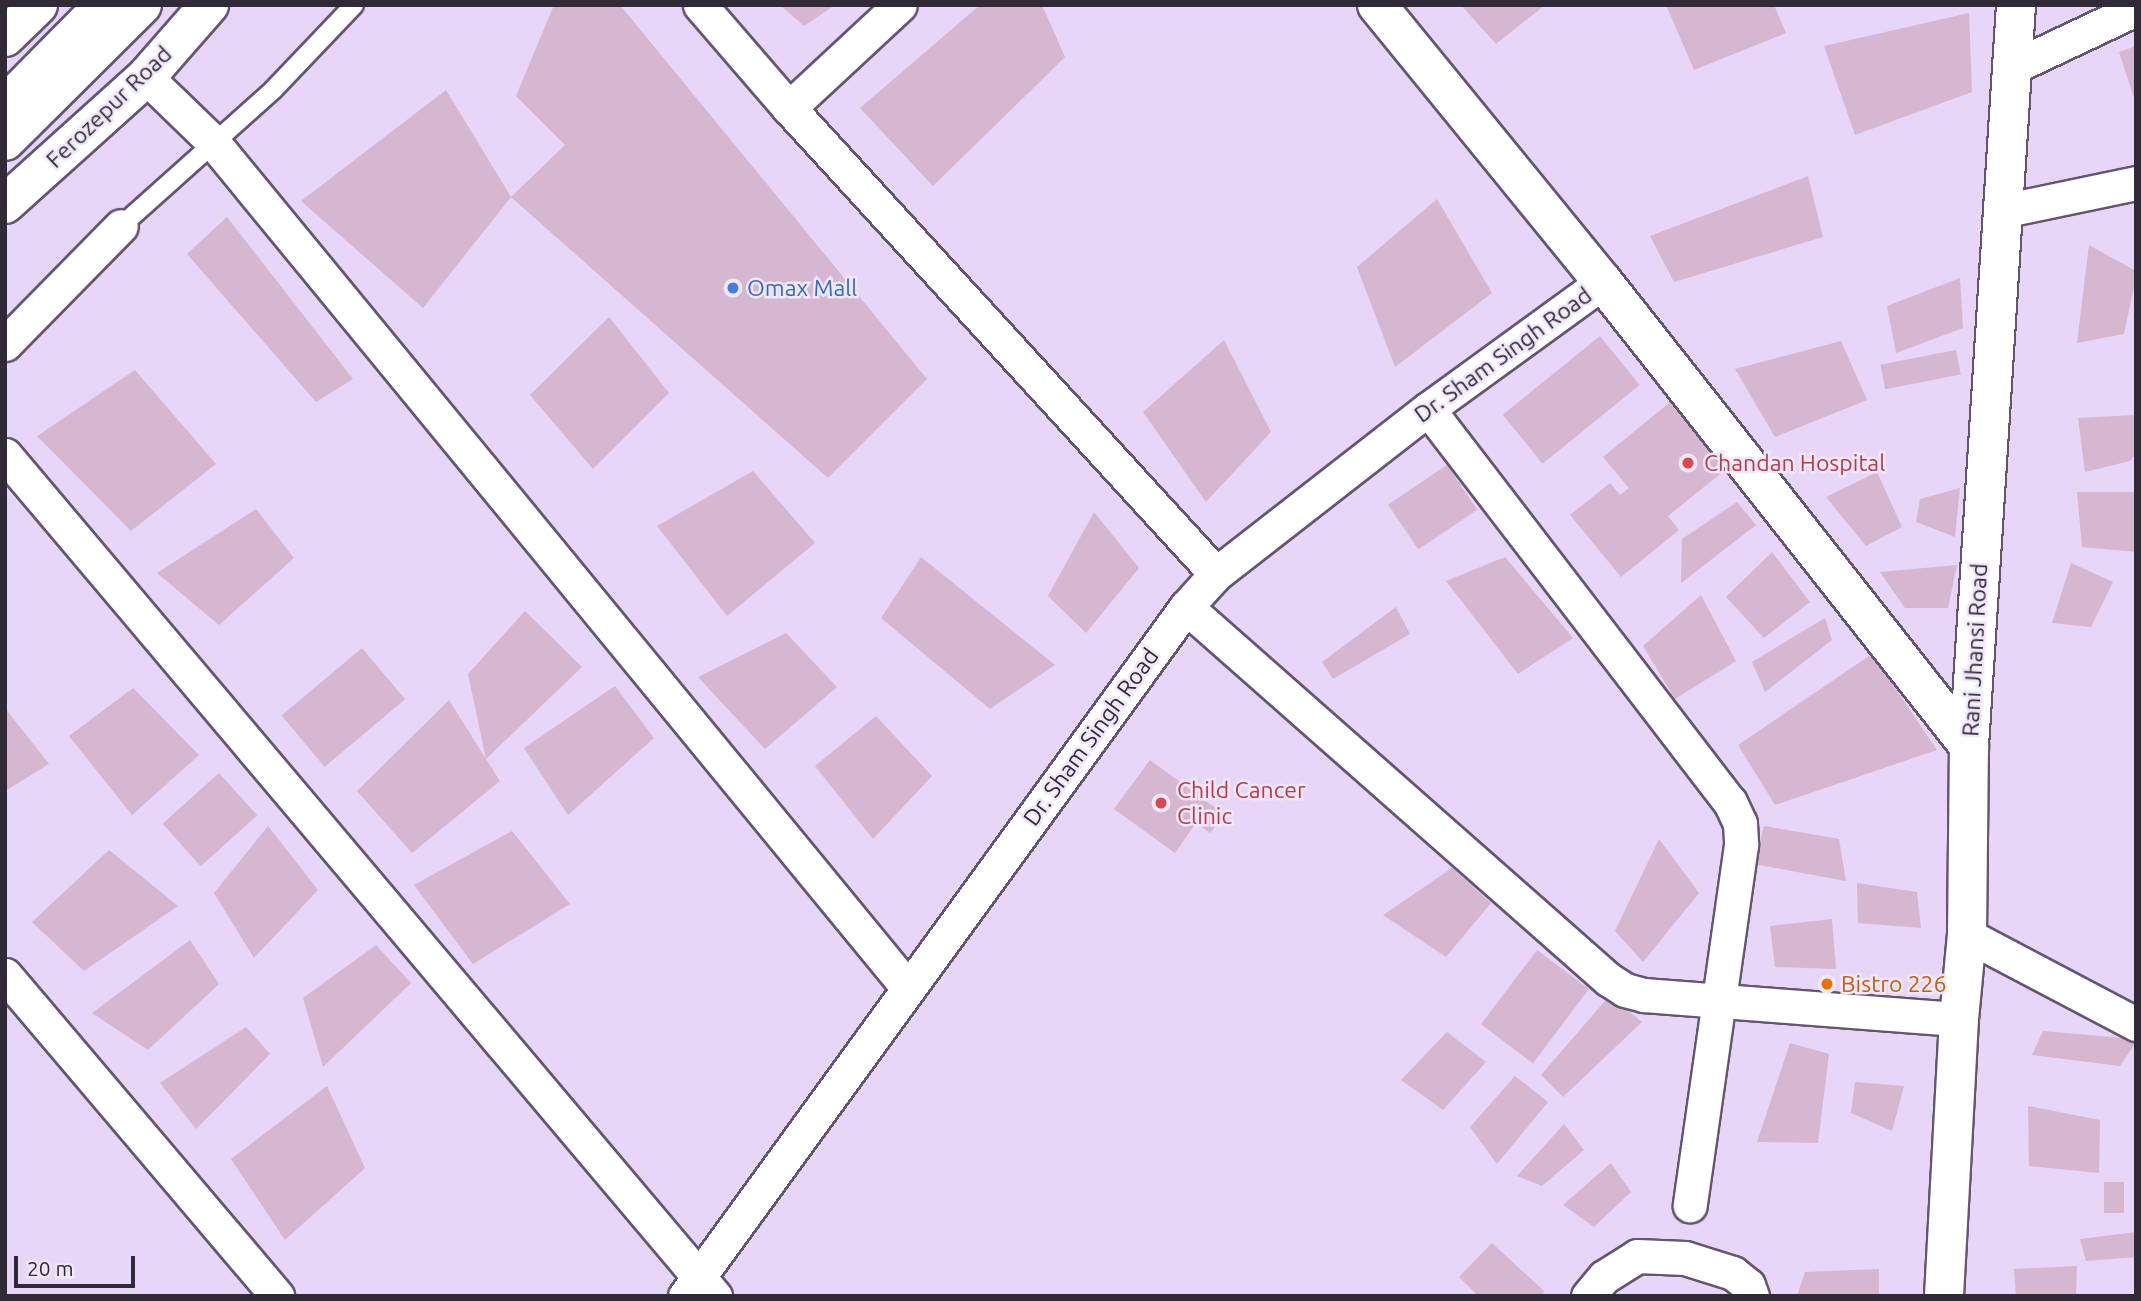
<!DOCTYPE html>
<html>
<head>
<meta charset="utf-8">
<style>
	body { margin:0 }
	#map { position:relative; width:2141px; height:1301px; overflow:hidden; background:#e7d6f8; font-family:Ubuntu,sans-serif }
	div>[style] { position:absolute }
	.building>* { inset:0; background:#d5b7d0; transform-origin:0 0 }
	.roads { filter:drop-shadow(2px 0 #645672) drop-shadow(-2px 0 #645672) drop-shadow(0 2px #645672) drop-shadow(0 -2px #645672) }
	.lane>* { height:18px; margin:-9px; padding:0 9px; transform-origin:9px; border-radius:9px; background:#fff }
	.street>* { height:33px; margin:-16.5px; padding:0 16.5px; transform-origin:16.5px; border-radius:16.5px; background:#fff }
	.secondary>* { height:38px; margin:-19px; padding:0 19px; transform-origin:19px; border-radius:19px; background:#fff }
	.primary>* { height:38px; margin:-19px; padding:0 19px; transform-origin:19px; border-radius:19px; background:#fff }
	.dots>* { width:19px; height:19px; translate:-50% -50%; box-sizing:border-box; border:4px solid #f1e7fb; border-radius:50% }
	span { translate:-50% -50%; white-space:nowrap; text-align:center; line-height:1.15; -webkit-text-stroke:5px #f1e7fb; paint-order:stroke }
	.street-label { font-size:23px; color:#302936 }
	.shop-label { font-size:23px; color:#366cbe }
	.left { translate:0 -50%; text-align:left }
	.health-label { font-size:23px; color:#be3a42 }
	.food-label { font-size:23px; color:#c56008 }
	.frame { position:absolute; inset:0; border:7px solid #302936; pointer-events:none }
	.scale { position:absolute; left:14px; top:1256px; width:121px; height:32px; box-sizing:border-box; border:4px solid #302936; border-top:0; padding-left:9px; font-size:21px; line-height:24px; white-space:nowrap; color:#302936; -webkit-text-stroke:5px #f1e7fb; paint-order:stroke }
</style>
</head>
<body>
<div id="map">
	<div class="building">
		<i style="clip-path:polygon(554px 5px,620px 5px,927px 379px,828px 478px,511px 197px,565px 145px,516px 96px)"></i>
		<i style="clip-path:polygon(780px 5px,835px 5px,804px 26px)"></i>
		<i style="clip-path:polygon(980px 5px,1042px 5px,1065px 57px,933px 186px,860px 108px)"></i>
		<i style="clip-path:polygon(1461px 5px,1545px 5px,1496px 44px)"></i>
		<i style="clip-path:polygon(1666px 5px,1774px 5px,1786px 33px,1694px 70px)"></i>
		<i style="clip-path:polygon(1969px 13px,1972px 92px,1855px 135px,1824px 46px)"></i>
		<i style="clip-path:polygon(2136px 46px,2136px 101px,2135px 101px,2119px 52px)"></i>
		<i style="clip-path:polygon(446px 90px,511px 197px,423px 308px,301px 201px)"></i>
		<i style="clip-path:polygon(1808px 176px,1823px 237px,1674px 282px,1650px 236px)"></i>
		<i style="clip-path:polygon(1437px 199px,1492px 293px,1395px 367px,1357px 267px)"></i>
		<i style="clip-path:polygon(227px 217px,353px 379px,316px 402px,187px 254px)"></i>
		<i style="clip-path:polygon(2089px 245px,2136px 271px,2136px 277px,2124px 334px,2077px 343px)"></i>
		<i style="clip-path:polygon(1960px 278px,1963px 328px,1896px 353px,1887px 306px)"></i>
		<i style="clip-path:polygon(609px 317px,669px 393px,593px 469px,530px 395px)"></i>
		<i style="left:1600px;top:336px;width:63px;height:125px;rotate:51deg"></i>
		<i style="clip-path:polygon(1224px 340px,1271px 432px,1206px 502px,1143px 412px)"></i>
		<i style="clip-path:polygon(1841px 341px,1867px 400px,1775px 437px,1735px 369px)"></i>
		<i style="left:1956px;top:350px;width:25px;height:77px;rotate:79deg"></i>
		<i style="clip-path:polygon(135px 370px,216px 464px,131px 531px,37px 436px)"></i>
		<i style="clip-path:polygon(1680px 394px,1735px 462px,1668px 516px,1679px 530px,1621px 577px,1570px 515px,1610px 483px,1620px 495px,1629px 488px,1603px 457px)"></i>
		<i style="clip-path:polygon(2136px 415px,2136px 453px,2130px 461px,2085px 472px,2078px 418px)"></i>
		<i style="left:1447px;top:465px;width:54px;height:71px;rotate:56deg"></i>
		<i style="clip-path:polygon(753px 471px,815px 543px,727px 616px,657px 526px)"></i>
		<i style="clip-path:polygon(1877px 472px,1902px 527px,1866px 546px,1826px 497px)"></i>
		<i style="clip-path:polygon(1960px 488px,1955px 537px,1916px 522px,1920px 499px)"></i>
		<i style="clip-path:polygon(2077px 492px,2136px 492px,2136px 552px,2082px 547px)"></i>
		<i style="clip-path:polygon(1737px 502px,1756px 525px,1681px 583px,1682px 539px)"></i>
		<i style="clip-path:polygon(256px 509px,294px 558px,219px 625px,157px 573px)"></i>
		<i style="clip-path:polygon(1094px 512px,1139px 568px,1086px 633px,1048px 596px)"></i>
		<i style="clip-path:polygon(1772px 552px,1810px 602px,1764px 638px,1726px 597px)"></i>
		<i style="clip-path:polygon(921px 557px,1055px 665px,990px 709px,881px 618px)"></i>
		<i style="clip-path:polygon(1505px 557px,1573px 638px,1518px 674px,1446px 581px)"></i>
		<i style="clip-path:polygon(2071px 563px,2113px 582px,2091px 627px,2052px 623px)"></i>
		<i style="clip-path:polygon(1957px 565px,1948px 608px,1905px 608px,1880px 572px)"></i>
		<i style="clip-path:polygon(1701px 595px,1736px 661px,1675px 699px,1643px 646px)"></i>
		<i style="clip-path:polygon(1396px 607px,1410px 634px,1333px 679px,1322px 662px)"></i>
		<i style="clip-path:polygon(525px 611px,582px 667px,486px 759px,500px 781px,412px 853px,357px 791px,449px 700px,486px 759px,468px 674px)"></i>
		<i style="clip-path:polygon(1825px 618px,1832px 640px,1765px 692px,1752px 662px)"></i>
		<i style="clip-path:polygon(786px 633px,837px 687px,765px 749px,698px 677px)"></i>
		<i style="left:362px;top:648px;width:67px;height:105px;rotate:50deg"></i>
		<i style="clip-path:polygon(1872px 654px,1937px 750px,1775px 805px,1738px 745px)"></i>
		<i style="clip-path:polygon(615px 686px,654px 738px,568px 815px,524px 748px)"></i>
		<i style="clip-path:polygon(133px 688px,199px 755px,132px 815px,69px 736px)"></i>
		<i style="clip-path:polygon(5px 708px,49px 764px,5px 791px)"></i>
		<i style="clip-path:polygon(876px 716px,932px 776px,873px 839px,815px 766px)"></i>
		<i style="clip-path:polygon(1150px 760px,1225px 815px,1210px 833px,1196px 823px,1175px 853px,1114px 809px)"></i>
		<i style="left:219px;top:773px;width:57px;height:76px;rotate:48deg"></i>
		<i style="clip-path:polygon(268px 826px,318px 890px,254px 958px,214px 893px)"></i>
		<i style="clip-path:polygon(1764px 826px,1839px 839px,1846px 881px,1754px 864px)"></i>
		<i style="clip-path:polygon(512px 831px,570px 904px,473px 964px,414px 885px)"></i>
		<i style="clip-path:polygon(1659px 839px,1699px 893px,1643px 962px,1615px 931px)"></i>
		<i style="clip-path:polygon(109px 850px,178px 906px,84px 971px,32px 922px)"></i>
		<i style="clip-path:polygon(1452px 868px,1491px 903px,1446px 957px,1383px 915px)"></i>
		<i style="clip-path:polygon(1857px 883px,1917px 892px,1921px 928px,1858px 923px)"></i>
		<i style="clip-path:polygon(1832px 919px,1836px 969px,1775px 967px,1770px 926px)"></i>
		<i style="clip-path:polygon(190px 940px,219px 984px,148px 1050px,92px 1013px)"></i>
		<i style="clip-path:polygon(376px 945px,411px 983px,323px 1067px,303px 998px)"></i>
		<i style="left:1537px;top:950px;width:65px;height:93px;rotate:37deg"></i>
		<i style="clip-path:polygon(1610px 995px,1642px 1022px,1563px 1097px,1541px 1075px)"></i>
		<i style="clip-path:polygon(246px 1027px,270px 1054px,196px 1129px,160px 1083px)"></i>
		<i style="clip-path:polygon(2043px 1031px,2136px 1039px,2136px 1042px,2120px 1066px,2032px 1055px)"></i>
		<i style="clip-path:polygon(1447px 1032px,1486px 1062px,1443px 1110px,1401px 1080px)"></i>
		<i style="clip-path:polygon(1790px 1043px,1829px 1054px,1818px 1143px,1757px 1142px)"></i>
		<i style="clip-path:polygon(1515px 1076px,1548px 1102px,1497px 1164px,1470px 1127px)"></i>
		<i style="clip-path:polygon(1855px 1082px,1904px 1086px,1892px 1131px,1851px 1113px)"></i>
		<i style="clip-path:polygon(327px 1086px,365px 1168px,285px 1240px,231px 1159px)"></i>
		<i style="clip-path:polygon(2028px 1106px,2100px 1120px,2099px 1173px,2029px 1166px)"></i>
		<i style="clip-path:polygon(1564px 1124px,1584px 1150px,1542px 1186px,1517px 1176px)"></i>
		<i style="clip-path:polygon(1611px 1163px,1631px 1192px,1594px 1227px,1563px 1205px)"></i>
		<i style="left:2124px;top:1182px;width:31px;height:20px;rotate:90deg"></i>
		<i style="clip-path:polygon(2136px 1232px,2136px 1257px,2086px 1261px,2080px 1239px)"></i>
		<i style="clip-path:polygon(1492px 1243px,1544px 1291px,1542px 1296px,1478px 1296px,1459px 1277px)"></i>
		<i style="clip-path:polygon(2077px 1266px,2076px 1296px,2016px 1296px,2014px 1269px)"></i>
		<i style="clip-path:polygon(1879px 1269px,1879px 1296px,1797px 1296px,1805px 1272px)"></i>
	</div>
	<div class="roads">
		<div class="lane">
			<i style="left:121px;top:226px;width:205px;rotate:-41.8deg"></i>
			<i style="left:274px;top:89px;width:116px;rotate:-46.4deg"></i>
		</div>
		<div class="street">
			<i style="left:700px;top:5px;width:136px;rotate:49.2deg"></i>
			<i style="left:789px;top:108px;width:632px;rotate:47.5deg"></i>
			<i style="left:2011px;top:68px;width:138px;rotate:-25.3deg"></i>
			<i style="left:146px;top:77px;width:93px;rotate:44.1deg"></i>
			<i style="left:213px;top:142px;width:1095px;rotate:50.6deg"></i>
			<i style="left:789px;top:108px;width:151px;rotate:-42.9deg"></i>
			<i style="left:2002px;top:211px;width:137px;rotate:-11.8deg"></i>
			<i style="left:5px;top:344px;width:165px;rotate:-45.5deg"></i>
			<i style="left:1428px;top:409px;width:496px;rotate:52.5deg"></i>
			<i style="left:1730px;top:802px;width:23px;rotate:65deg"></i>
			<i style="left:1740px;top:823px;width:22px;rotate:87deg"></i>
			<i style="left:1741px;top:845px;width:364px;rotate:98.1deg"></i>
			<i style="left:5px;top:455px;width:1101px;rotate:49.83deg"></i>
			<i style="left:1186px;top:607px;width:563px;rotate:41.4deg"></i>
			<i style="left:1608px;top:979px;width:20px;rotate:33deg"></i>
			<i style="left:1625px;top:990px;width:20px;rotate:15deg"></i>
			<i style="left:1644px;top:995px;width:316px;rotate:4.4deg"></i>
			<i style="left:1967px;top:935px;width:191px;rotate:27.8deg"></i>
			<i style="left:5px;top:975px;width:421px;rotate:49.7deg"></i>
			<i style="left:685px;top:1296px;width:852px;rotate:-53.98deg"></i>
			<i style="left:1186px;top:607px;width:45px;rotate:-47.7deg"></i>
			<i style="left:1216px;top:574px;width:269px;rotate:-37.9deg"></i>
			<i style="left:1428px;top:409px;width:216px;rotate:-36deg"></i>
			<i style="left:1588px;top:1296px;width:25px;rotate:-50deg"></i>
			<i style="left:1604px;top:1277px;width:39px;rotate:-32deg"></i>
			<i style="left:1637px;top:1256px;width:48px;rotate:2.4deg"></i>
			<i style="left:1685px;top:1258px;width:50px;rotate:17.4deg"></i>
			<i style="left:1733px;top:1273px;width:19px;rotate:39deg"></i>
			<i style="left:1748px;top:1285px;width:12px;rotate:70deg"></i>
		</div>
		<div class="secondary">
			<i style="left:1377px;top:5px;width:357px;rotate:50.8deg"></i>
			<i style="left:1603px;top:282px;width:591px;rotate:51.73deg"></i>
			<i style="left:5px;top:37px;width:46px;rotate:-44.1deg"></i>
			<i style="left:5px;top:204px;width:190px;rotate:-42deg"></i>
			<i style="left:146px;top:77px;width:96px;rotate:-48.8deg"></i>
			<i style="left:1944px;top:1296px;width:277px;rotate:-86.9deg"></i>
			<i style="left:1959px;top:1019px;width:84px;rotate:-84.6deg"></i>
			<i style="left:1967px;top:935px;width:189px;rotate:-89.4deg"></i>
			<i style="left:1969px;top:746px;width:742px;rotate:-86.37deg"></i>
		</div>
		<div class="primary">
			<i style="left:12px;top:98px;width:131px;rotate:-45.3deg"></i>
			<i style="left:5px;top:141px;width:193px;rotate:-44.8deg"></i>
		</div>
	</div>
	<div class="dots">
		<i style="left:733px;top:288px;background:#3f7fe0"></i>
		<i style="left:1688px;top:463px;background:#e0444e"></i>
		<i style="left:1161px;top:803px;background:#e0444e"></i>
		<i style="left:1827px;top:984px;background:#e8710a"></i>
	</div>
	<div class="street-label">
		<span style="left:109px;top:107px;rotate:-44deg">Ferozepur Road</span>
		<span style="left:1503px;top:355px;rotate:-36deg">Dr. Sham Singh Road</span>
		<span style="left:1975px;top:650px;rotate:-87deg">Rani Jhansi Road</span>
		<span style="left:1091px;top:737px;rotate:-54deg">Dr. Sham Singh Road</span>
	</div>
	<div class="shop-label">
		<span class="left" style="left:747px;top:288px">Omax Mall</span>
	</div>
	<div class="health-label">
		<span class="left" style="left:1704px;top:463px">Chandan Hospital</span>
		<span class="left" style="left:1177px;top:803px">Child Cancer<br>Clinic</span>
	</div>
	<div class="food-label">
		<span class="left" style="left:1841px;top:984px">Bistro 226</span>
	</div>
	<div class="frame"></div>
	<div class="scale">20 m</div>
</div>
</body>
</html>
